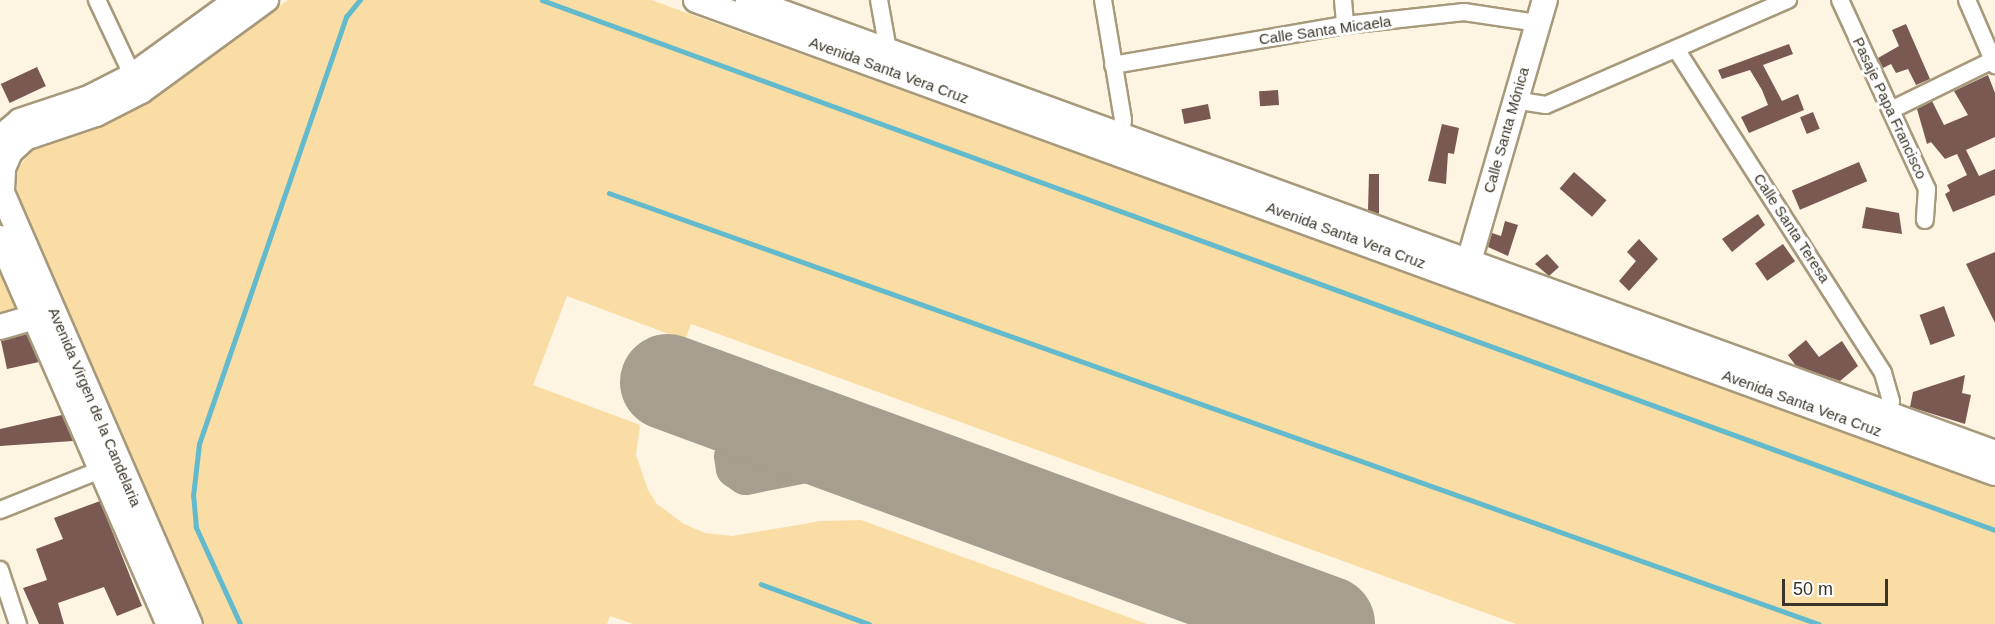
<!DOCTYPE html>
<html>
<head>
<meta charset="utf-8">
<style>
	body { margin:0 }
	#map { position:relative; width:1995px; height:624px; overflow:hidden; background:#fdf4e1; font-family:Arial,sans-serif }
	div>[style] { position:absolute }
	.green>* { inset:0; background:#fadda4 }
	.stream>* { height:4.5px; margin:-2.25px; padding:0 2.25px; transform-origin:2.25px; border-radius:2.25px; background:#63bacc }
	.taxiway>* { height:39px; margin:-19.5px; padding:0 19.5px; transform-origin:19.5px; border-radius:19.5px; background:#a69e8f }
	.runway>* { height:96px; margin:-48px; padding:0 48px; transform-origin:48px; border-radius:48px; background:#a69e8f }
	.building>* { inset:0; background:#7a5953; transform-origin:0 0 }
	.roads { filter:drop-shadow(2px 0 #a7997b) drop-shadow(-2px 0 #a7997b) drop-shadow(0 2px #a7997b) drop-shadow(0 -2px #a7997b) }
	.street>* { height:16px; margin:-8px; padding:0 8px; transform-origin:8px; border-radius:8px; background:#fff }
	.secondary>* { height:24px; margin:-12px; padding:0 12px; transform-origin:12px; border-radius:12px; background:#fff }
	span { translate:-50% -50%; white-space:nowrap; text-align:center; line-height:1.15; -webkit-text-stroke:6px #fff; paint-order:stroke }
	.street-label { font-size:15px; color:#3b3529 }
	.scale { position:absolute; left:1782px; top:579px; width:106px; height:27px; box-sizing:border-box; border:3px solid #3b3529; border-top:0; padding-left:8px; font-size:18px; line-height:21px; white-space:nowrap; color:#3b3529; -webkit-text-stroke:4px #fff; paint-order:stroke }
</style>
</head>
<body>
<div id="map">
	<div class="green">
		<i style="clip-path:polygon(288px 0,651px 0,1995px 485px,1995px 624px,1516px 624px,691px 324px,685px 340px,567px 296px,533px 385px,640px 425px,636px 455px,648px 490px,657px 504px,684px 524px,705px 533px,732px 536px,821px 521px,861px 520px,1147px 624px,633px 624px,610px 616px,607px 624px,204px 624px,18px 200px,15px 173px,33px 148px,112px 122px,132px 111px)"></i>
		<i style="clip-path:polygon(0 265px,22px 315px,0 319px)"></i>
	</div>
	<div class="stream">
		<i style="left:542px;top:0;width:1547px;rotate:20.04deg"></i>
		<i style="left:609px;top:193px;width:1284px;rotate:19.61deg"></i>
		<i style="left:761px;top:584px;width:115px;rotate:20.3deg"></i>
		<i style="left:240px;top:624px;width:106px;rotate:-114.6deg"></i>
		<i style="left:196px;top:528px;width:32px;rotate:-95deg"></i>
		<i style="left:193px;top:496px;width:52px;rotate:-83.4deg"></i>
		<i style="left:199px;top:444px;width:452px;rotate:-71deg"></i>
		<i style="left:346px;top:17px;width:22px;rotate:-51deg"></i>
	</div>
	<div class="taxiway">
		<i style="left:733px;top:456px;width:12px;rotate:81deg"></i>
		<i style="left:735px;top:468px;width:12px;rotate:35deg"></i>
		<i style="left:745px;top:475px;width:83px;rotate:-11.2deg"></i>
		<i style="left:826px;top:459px;width:46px;rotate:-2.5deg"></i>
	</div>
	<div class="runway">
		<i style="left:668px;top:382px;width:702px;rotate:20.16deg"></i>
	</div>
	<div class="building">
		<i style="clip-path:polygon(1906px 24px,1930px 79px,1916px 85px,1908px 69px,1896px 73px,1891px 64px,1883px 68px,1878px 58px,1899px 46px,1892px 30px)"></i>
		<i style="clip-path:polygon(1789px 44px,1793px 54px,1763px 65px,1782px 101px,1798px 94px,1804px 110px,1749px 133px,1741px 117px,1768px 105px,1762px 90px,1750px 70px,1722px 79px,1718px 70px)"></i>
		<i style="left:37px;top:67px;width:21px;height:40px;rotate:65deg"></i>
		<i style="clip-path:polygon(1988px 75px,1995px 93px,1995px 137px,1966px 150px,1979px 176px,1995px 169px,1995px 195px,1953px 212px,1945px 194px,1950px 191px,1947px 185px,1967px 175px,1957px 154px,1945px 159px,1931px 142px,1927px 144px,1917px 109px,1932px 101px,1944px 125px,1968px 115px,1954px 91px)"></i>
		<i style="left:1278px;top:90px;width:15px;height:19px;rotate:86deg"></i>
		<i style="left:1208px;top:104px;width:15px;height:27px;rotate:79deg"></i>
		<i style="left:1813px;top:112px;width:18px;height:14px;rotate:68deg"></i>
		<i style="clip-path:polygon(1442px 124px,1459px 128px,1454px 154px,1448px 153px,1446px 184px,1428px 181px)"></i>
		<i style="left:1859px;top:162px;width:21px;height:73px;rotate:67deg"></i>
		<i style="left:1574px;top:172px;width:43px;height:22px;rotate:41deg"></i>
		<i style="clip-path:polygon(1369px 174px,1379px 174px,1379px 214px,1368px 210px)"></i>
		<i style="clip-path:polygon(1866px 207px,1899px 213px,1902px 234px,1862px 228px)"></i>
		<i style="clip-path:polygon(1758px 214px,1765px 225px,1732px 252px,1722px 239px)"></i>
		<i style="clip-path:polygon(1505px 221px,1518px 225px,1508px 256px,1488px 247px,1492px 233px,1501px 236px)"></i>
		<i style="clip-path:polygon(1639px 239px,1658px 259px,1629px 291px,1619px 281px,1636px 261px,1627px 252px)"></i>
		<i style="left:1783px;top:244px;width:21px;height:34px;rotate:55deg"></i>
		<i style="clip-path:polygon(1995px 252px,1995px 323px,1966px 264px)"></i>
		<i style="clip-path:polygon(1547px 254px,1559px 267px,1549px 276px,1535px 264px)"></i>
		<i style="left:1944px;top:306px;width:32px;height:26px;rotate:70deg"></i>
		<i style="clip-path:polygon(27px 334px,39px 362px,7px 369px,1px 341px)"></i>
		<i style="clip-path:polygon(1806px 340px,1819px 357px,1842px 341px,1858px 366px,1840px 381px,1796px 366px,1788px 355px)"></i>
		<i style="clip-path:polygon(1965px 375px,1962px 393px,1971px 395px,1965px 424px,1910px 407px,1913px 392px)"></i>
		<i style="clip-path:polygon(62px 415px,73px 441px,0 446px,0 429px)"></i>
		<i style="clip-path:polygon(100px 501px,142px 606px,117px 616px,104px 587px,58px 603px,64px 624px,39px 624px,23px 588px,47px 580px,36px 549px,63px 539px,54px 518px)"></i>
	</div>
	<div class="roads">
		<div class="street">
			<i style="left:97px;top:0;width:92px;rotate:64.8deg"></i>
			<i style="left:879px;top:0;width:51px;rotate:79.8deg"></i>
			<i style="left:1103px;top:0;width:122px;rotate:80.5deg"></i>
			<i style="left:1123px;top:120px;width:14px;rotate:98deg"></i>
			<i style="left:1343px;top:0;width:25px;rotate:85deg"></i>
			<i style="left:1840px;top:0;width:208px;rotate:65.3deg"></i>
			<i style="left:1927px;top:189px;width:31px;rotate:94deg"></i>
			<i style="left:1967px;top:0;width:71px;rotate:66.7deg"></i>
			<i style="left:1676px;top:49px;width:384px;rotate:57.4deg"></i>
			<i style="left:1883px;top:373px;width:29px;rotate:74deg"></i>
			<i style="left:1891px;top:401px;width:15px;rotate:106deg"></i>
			<i style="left:1113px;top:65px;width:235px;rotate:-9.8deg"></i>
			<i style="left:1345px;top:25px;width:120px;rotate:-6.2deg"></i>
			<i style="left:1464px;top:12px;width:75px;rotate:8.5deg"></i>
			<i style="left:1514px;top:100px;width:32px;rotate:9deg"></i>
			<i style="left:1546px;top:105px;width:264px;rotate:-23.5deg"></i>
			<i style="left:1891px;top:110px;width:114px;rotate:-26.1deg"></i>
			<i style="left:0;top:510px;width:118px;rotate:-21.8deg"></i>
			<i style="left:0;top:570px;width:57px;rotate:71.6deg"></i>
		</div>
		<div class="secondary">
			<i style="left:696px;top:0;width:1382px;rotate:20.01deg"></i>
			<i style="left:748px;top:0;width:1327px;rotate:19.96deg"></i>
			<i style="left:0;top:138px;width:26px;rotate:-40deg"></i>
			<i style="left:20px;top:121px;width:73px;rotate:-18.4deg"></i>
			<i style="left:89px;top:98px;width:48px;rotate:-27.1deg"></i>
			<i style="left:132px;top:76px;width:130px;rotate:-35.9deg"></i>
			<i style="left:0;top:188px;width:476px;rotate:66.5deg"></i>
			<i style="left:2px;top:190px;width:22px;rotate:-87deg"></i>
			<i style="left:3px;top:168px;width:17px;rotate:-66deg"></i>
			<i style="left:10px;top:152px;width:21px;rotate:-43deg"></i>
			<i style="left:25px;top:138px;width:75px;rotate:-18.7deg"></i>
			<i style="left:96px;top:114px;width:51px;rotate:-27.1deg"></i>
			<i style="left:141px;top:91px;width:155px;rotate:-36.1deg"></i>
			<i style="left:0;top:238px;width:421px;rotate:66.4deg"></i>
			<i style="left:1469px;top:261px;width:272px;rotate:-73.8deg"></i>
			<i style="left:0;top:327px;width:51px;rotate:-15.9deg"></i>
		</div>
	</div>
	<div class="street-label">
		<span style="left:1325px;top:30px;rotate:-8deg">Calle Santa Micaela</span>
		<span style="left:889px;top:70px;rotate:20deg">Avenida Santa Vera Cruz</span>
		<span style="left:1890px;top:108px;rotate:65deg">Pasaje Papa Francisco</span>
		<span style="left:1506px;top:130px;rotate:-74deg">Calle Santa Mónica</span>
		<span style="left:1792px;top:228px;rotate:57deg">Calle Santa Teresa</span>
		<span style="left:1346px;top:235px;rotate:20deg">Avenida Santa Vera Cruz</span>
		<span style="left:1802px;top:403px;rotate:20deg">Avenida Santa Vera Cruz</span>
		<span style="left:95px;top:407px;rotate:67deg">Avenida Virgen de la Candelaria</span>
	</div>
	<div class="scale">50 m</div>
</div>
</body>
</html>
